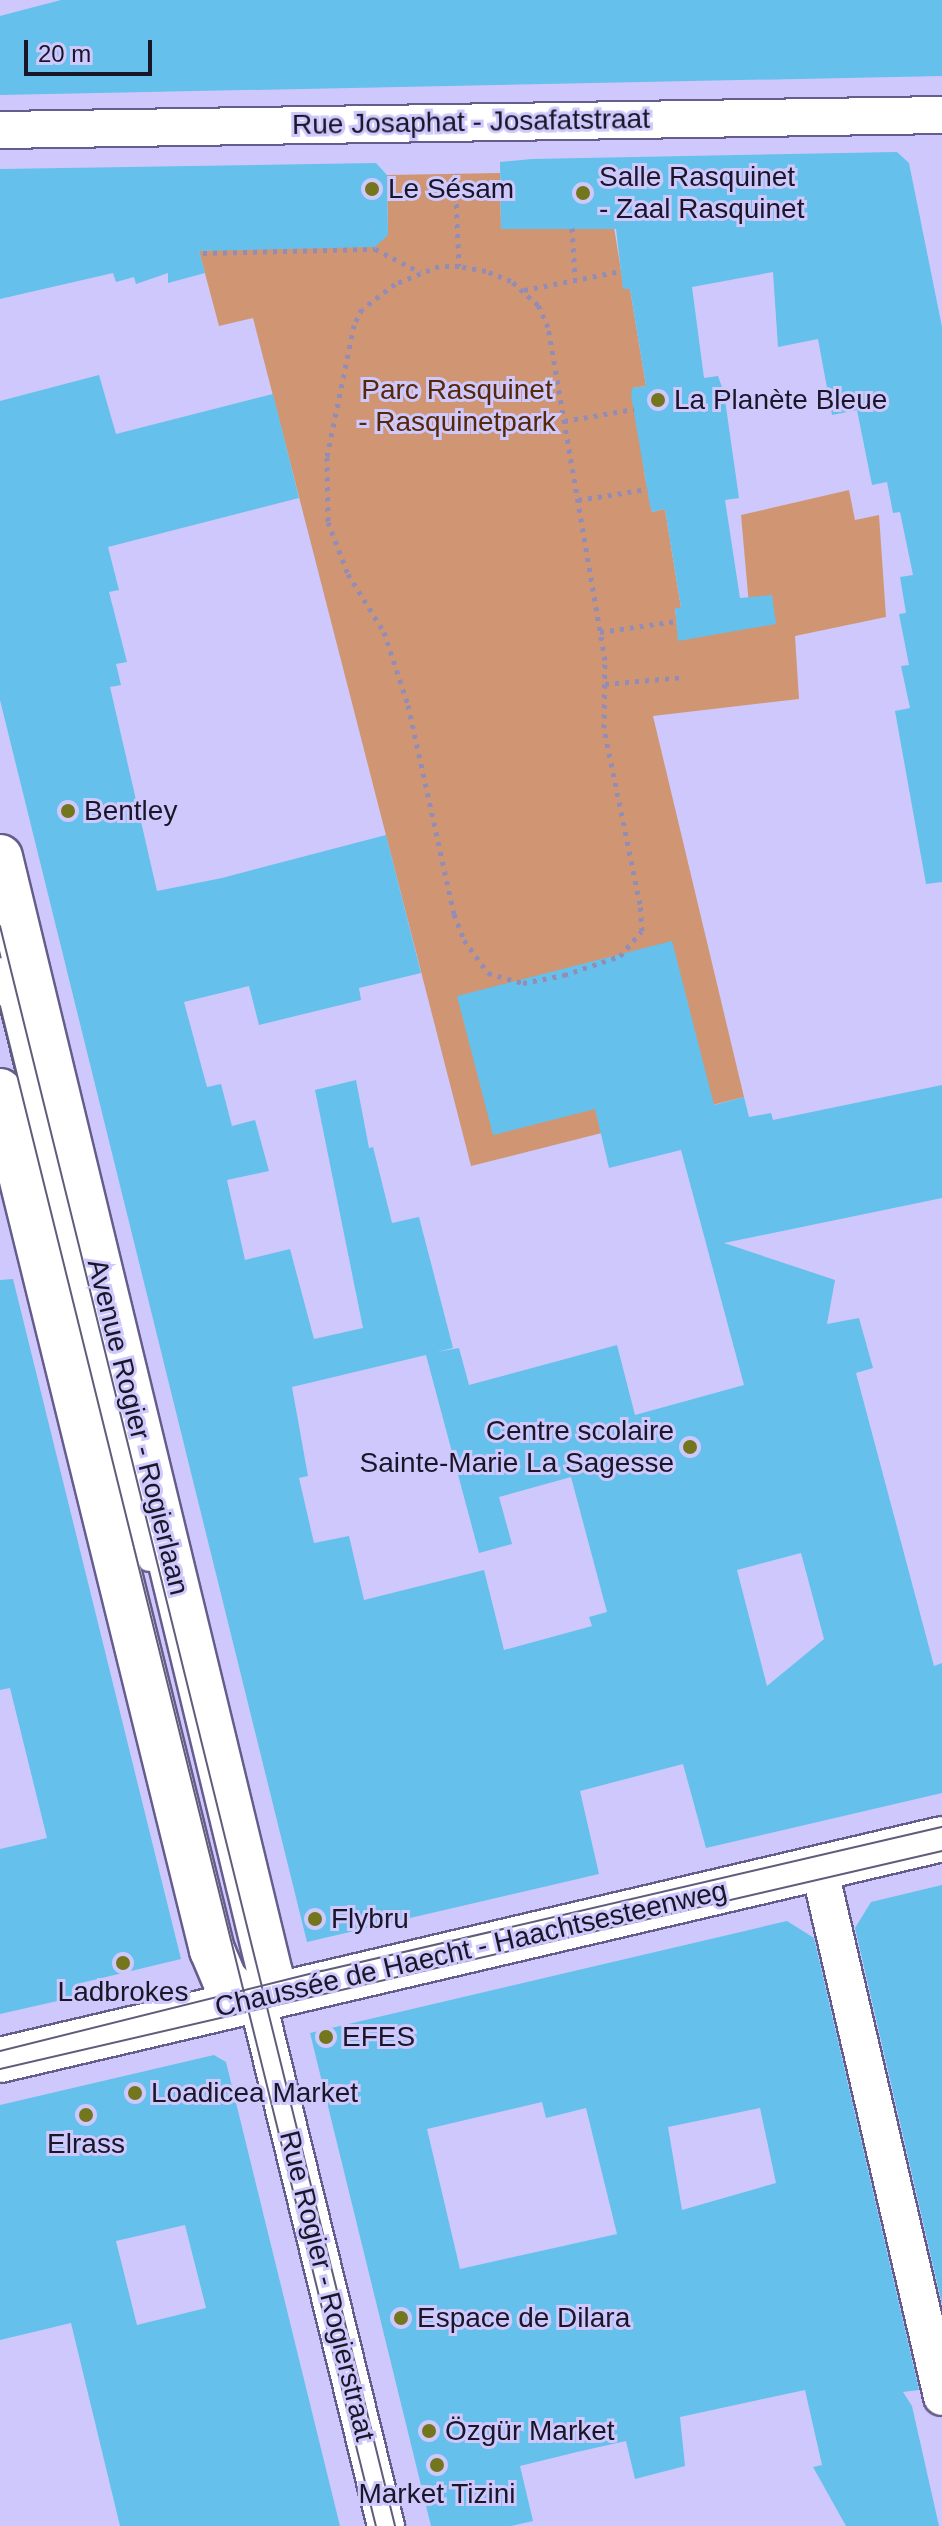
<!DOCTYPE html>
<html>
<head>
<meta charset="utf-8">
<style>
	body { margin:0 }
	#map { position:relative; width:942px; height:2526px; overflow:hidden; background:#cfc8fc; font-family:Helvetica,sans-serif }
	div>[style] { position:absolute }
	.green>* { inset:0; background:#d09674 }
	.building>* { inset:0; background:#65c0eb }
	.path>* { height:5px; margin-top:-2.5px; transform-origin:0; background:repeating-linear-gradient(90deg,#938db6 0 4px,transparent 0 10px) }
	.roads { filter:drop-shadow(2px 0 #655d8b) drop-shadow(-2px 0 #655d8b) drop-shadow(0 2px #655d8b) drop-shadow(0 -2px #655d8b) }
	.service>* { height:18px; margin:-9px; padding:0 9px; transform-origin:9px; border-radius:9px; background:#fff }
	.minor>* { height:36px; margin:-18px; padding:0 18px; transform-origin:18px; border-radius:18px; background:#fff }
	.tertiary>* { height:44px; margin:-22px; padding:0 22px; transform-origin:22px; border-radius:22px; background:#fff }
	.tram>* { height:2px; margin:-1px; padding:0 1px; transform-origin:1px; border-radius:1px; background:#605c7b }
	.dots>* { width:22px; height:22px; translate:-50% -50%; box-sizing:border-box; border:4px solid #cfc8fc; border-radius:50% }
	span { translate:-50% -50%; white-space:nowrap; text-align:center; line-height:1.15; -webkit-text-stroke:6px #cfc8fc; paint-order:stroke }
	.street-label { font-size:28px; color:#191628 }
	.poi-label { font-size:28px; color:#191628 }
	.left { translate:0 -50%; text-align:left }
	.right { translate:-100% -50%; text-align:right }
	.park-label { font-size:28px; color:#572805 }
	.scale { position:absolute; left:24px; top:40px; width:128px; height:36px; box-sizing:border-box; border:4px solid #191628; border-top:0; padding-left:10px; font-size:24px; line-height:28px; white-space:nowrap; color:#191628; -webkit-text-stroke:6px #cfc8fc; paint-order:stroke }
</style>
</head>
<body>
<div id="map">
	<div class="green">
		<i style="clip-path:polygon(500px 173px,501px 229px,614px 227px,624px 289px,630px 289px,646px 386px,633px 388px,645px 477px,652px 512px,665px 509px,681px 608px,675px 609px,678px 632px,751px 628px,741px 515px,849px 490px,855px 520px,879px 515px,886px 617px,795px 636px,799px 699px,653px 716px,744px 1097px,471px 1166px,253px 318px,219px 326px,199px 251px,388px 235px,387px 175px)"></i>
	</div>
	<div class="building">
		<i style="clip-path:polygon(61px 0,942px 0,942px 76px,0 95px,0 16px)"></i>
		<i style="clip-path:polygon(897px 152px,909px 163px,942px 327px,942px 882px,926px 884px,895px 711px,910px 708px,901px 666px,909px 665px,899px 614px,906px 613px,900px 577px,913px 575px,900px 512px,893px 513px,887px 482px,872px 485px,857px 410px,832px 415px,818px 339px,778px 347px,773px 272px,692px 287px,704px 378px,718px 376px,724px 393px,739px 498px,725px 500px,740px 598px,772px 595px,776px 624px,678px 641px,675px 608px,681px 608px,665px 509px,652px 512px,650px 506px,631px 395px,632px 388px,646px 386px,630px 289px,623px 289px,616px 229px,501px 229px,500px 162px,532px 159px)"></i>
		<i style="clip-path:polygon(376px 163px,387px 175px,388px 235px,375px 247px,199px 251px,205px 273px,168px 283px,168px 273px,136px 284px,134px 277px,116px 282px,113px 273px,0 299px,0 169px)"></i>
		<i style="clip-path:polygon(evenodd,99px 375px,116px 434px,273px 394px,299px 498px,108px 547px,119px 590px,109px 592px,127px 662px,116px 664px,121px 685px,110px 687px,157px 891px,222px 878px,386px 835px,421px 973px,359px 988px,361px 1000px,259px 1025px,249px 986px,184px 1002px,207px 1087px,221px 1084px,232px 1126px,255px 1120px,269px 1171px,227px 1180px,245px 1260px,290px 1249px,314px 1339px,363px 1328px,315px 1090px,356px 1080px,369px 1148px,373px 1147px,392px 1223px,419px 1217px,453px 1348px,437px 1352px,459px 1348px,469px 1385px,617px 1345px,635px 1415px,744px 1385px,681px 1150px,609px 1168px,595px 1109px,493px 1135px,457px 996px,672px 941px,714px 1105px,744px 1097px,749px 1117px,771px 1113px,773px 1120px,942px 1085px,942px 1198px,724px 1243px,835px 1280px,827px 1324px,859px 1318px,873px 1368px,856px 1373px,934px 1666px,942px 1663px,942px 1793px,706px 1848px,683px 1764px,580px 1791px,599px 1874px,307px 1942px,0 700px,0 401px,99px 375px,426px 1355px,479px 1553px,512px 1544px,499px 1497px,571px 1477px,607px 1612px,589px 1617px,592px 1626px,504px 1650px,484px 1570px,364px 1600px,349px 1536px,314px 1543px,299px 1478px,308px 1476px,292px 1387px,426px 1355px,99px 375px,801px 1553px,824px 1639px,767px 1686px,737px 1570px,801px 1553px)"></i>
		<i style="clip-path:polygon(13px 1279px,181px 1959px,81px 1983px,84px 1995px,0 2014px,0 1849px,47px 1838px,10px 1688px,0 1690px,0 1280px)"></i>
		<i style="clip-path:polygon(942px 1885px,942px 2304px,855px 1928px,871px 1902px)"></i>
		<i style="clip-path:polygon(evenodd,787px 1921px,814px 1938px,919px 2390px,903px 2392px,912px 2406px,939px 2526px,846px 2526px,813px 2467px,822px 2465px,805px 2390px,680px 2417px,685px 2466px,635px 2479px,626px 2441px,577px 2452px,520px 2466px,533px 2521px,511px 2526px,431px 2526px,310px 2033px,787px 1921px,542px 2102px,546px 2118px,586px 2108px,617px 2234px,460px 2269px,427px 2129px,542px 2102px,787px 1921px,760px 2108px,776px 2183px,682px 2210px,668px 2127px,760px 2108px)"></i>
		<i style="clip-path:polygon(evenodd,214px 2055px,226px 2062px,340px 2526px,120px 2526px,71px 2323px,0 2340px,0 2105px,214px 2055px,185px 2225px,206px 2308px,137px 2325px,116px 2241px,185px 2225px)"></i>
	</div>
	<div class="path">
		<i style="left:455px;top:174px;width:92px;rotate:87.5deg"></i>
		<i style="left:459px;top:266px;width:20px;rotate:180deg"></i>
		<i style="left:439px;top:266px;width:48px;rotate:157.8deg"></i>
		<i style="left:395px;top:284px;width:41px;rotate:142.9deg"></i>
		<i style="left:362px;top:309px;width:18px;rotate:117deg"></i>
		<i style="left:354px;top:325px;width:135px;rotate:101.6deg"></i>
		<i style="left:327px;top:457px;width:65px;rotate:89.1deg"></i>
		<i style="left:328px;top:522px;width:56px;rotate:69deg"></i>
		<i style="left:348px;top:574px;width:68px;rotate:58.2deg"></i>
		<i style="left:384px;top:632px;width:77px;rotate:71.8deg"></i>
		<i style="left:408px;top:705px;width:214px;rotate:77.6deg"></i>
		<i style="left:454px;top:914px;width:28px;rotate:69deg"></i>
		<i style="left:464px;top:940px;width:41px;rotate:54deg"></i>
		<i style="left:488px;top:973px;width:36px;rotate:16deg"></i>
		<i style="left:523px;top:983px;width:42px;rotate:-11deg"></i>
		<i style="left:564px;top:975px;width:59px;rotate:-18.7deg"></i>
		<i style="left:620px;top:956px;width:33px;rotate:-49deg"></i>
		<i style="left:642px;top:931px;width:27px;rotate:-94deg"></i>
		<i style="left:640px;top:904px;width:180px;rotate:-101.6deg"></i>
		<i style="left:604px;top:728px;width:68px;rotate:-89.2deg"></i>
		<i style="left:605px;top:660px;width:338px;rotate:-99.7deg"></i>
		<i style="left:548px;top:327px;width:24px;rotate:-114deg"></i>
		<i style="left:538px;top:305px;width:36px;rotate:-138deg"></i>
		<i style="left:511px;top:281px;width:27px;rotate:-158deg"></i>
		<i style="left:486px;top:271px;width:27px;rotate:-170deg"></i>
		<i style="left:572px;top:228px;width:51px;rotate:86.6deg"></i>
		<i style="left:203px;top:253px;width:172px;rotate:-1.3deg"></i>
		<i style="left:375px;top:249px;width:51px;rotate:27.1deg"></i>
		<i style="left:524px;top:290px;width:99px;rotate:-11.1deg"></i>
		<i style="left:564px;top:421px;width:71px;rotate:-9.7deg"></i>
		<i style="left:578px;top:500px;width:70px;rotate:-9.1deg"></i>
		<i style="left:600px;top:632px;width:77px;rotate:-8.2deg"></i>
		<i style="left:605px;top:684px;width:80px;rotate:-5deg"></i>
	</div>
	<div class="roads">
		<div class="service">
			<i style="left:0;top:967px;width:613px;rotate:76.03deg"></i>
		</div>
		<div class="minor">
			<i style="left:0;top:130px;width:942px;rotate:-0.91deg"></i>
			<i style="left:819px;top:1867px;width:544px;rotate:76.93deg"></i>
			<i style="left:257px;top:1999px;width:543px;rotate:76.25deg"></i>
		</div>
		<div class="tertiary">
			<i style="left:0;top:857px;width:1148px;rotate:76.4deg"></i>
			<i style="left:270px;top:1973px;width:24px;rotate:97deg"></i>
			<i style="left:0;top:1091px;width:885px;rotate:76.14deg"></i>
			<i style="left:212px;top:1950px;width:33px;rotate:67deg"></i>
			<i style="left:225px;top:1980px;width:32px;rotate:44deg"></i>
			<i style="left:0;top:2060px;width:968px;rotate:-13.2deg"></i>
		</div>
	</div>
	<div class="tram">
		<i style="left:0;top:926px;width:1648px;rotate:76.13deg"></i>
		<i style="left:0;top:1006px;width:1566px;rotate:76.11deg"></i>
		<i style="left:0;top:2051px;width:332px;rotate:-14deg"></i>
		<i style="left:322px;top:1971px;width:637px;rotate:-13.08deg"></i>
		<i style="left:0;top:2069px;width:967px;rotate:-13.03deg"></i>
	</div>
	<div class="dots">
		<i style="left:372px;top:189px;background:#73761d"></i>
		<i style="left:583px;top:193px;background:#73761d"></i>
		<i style="left:658px;top:400px;background:#73761d"></i>
		<i style="left:68px;top:811px;background:#73761d"></i>
		<i style="left:690px;top:1447px;background:#73761d"></i>
		<i style="left:315px;top:1919px;background:#73761d"></i>
		<i style="left:123px;top:1963px;background:#73761d"></i>
		<i style="left:326px;top:2037px;background:#73761d"></i>
		<i style="left:135px;top:2093px;background:#73761d"></i>
		<i style="left:86px;top:2115px;background:#73761d"></i>
		<i style="left:401px;top:2318px;background:#73761d"></i>
		<i style="left:429px;top:2431px;background:#73761d"></i>
		<i style="left:437px;top:2465px;background:#73761d"></i>
	</div>
	<div class="street-label">
		<span style="left:471px;top:122px;rotate:-1deg">Rue Josaphat - Josafatstraat</span>
		<span style="left:138px;top:1427px;rotate:76deg">Avenue Rogier - Rogierlaan</span>
		<span style="left:471px;top:1949px;rotate:-13deg">Chaussée de Haecht - Haachtsesteenweg</span>
		<span style="left:327px;top:2286px;rotate:76deg">Rue Rogier - Rogierstraat</span>
	</div>
	<div class="poi-label">
		<span class="left" style="left:599px;top:193px">Salle Rasquinet<br>- Zaal Rasquinet</span>
		<span class="left" style="left:388px;top:189px">Le Sésam</span>
		<span class="left" style="left:674px;top:400px">La Planète Bleue</span>
		<span class="left" style="left:84px;top:811px">Bentley</span>
		<span class="right" style="left:674px;top:1447px">Centre scolaire<br>Sainte-Marie La Sagesse</span>
		<span class="left" style="left:331px;top:1919px">Flybru</span>
		<span style="left:123px;top:1992px">Ladbrokes</span>
		<span class="left" style="left:342px;top:2037px">EFES</span>
		<span class="left" style="left:151px;top:2093px">Loadicea Market</span>
		<span style="left:86px;top:2144px">Elrass</span>
		<span class="left" style="left:417px;top:2318px">Espace de Dilara</span>
		<span class="left" style="left:445px;top:2431px">Özgür Market</span>
		<span style="left:437px;top:2494px">Market Tizini</span>
	</div>
	<div class="park-label">
		<span style="left:457px;top:406px">Parc Rasquinet<br>- Rasquinetpark</span>
	</div>
	<div class="scale">20 m</div>
</div>
</body>
</html>
